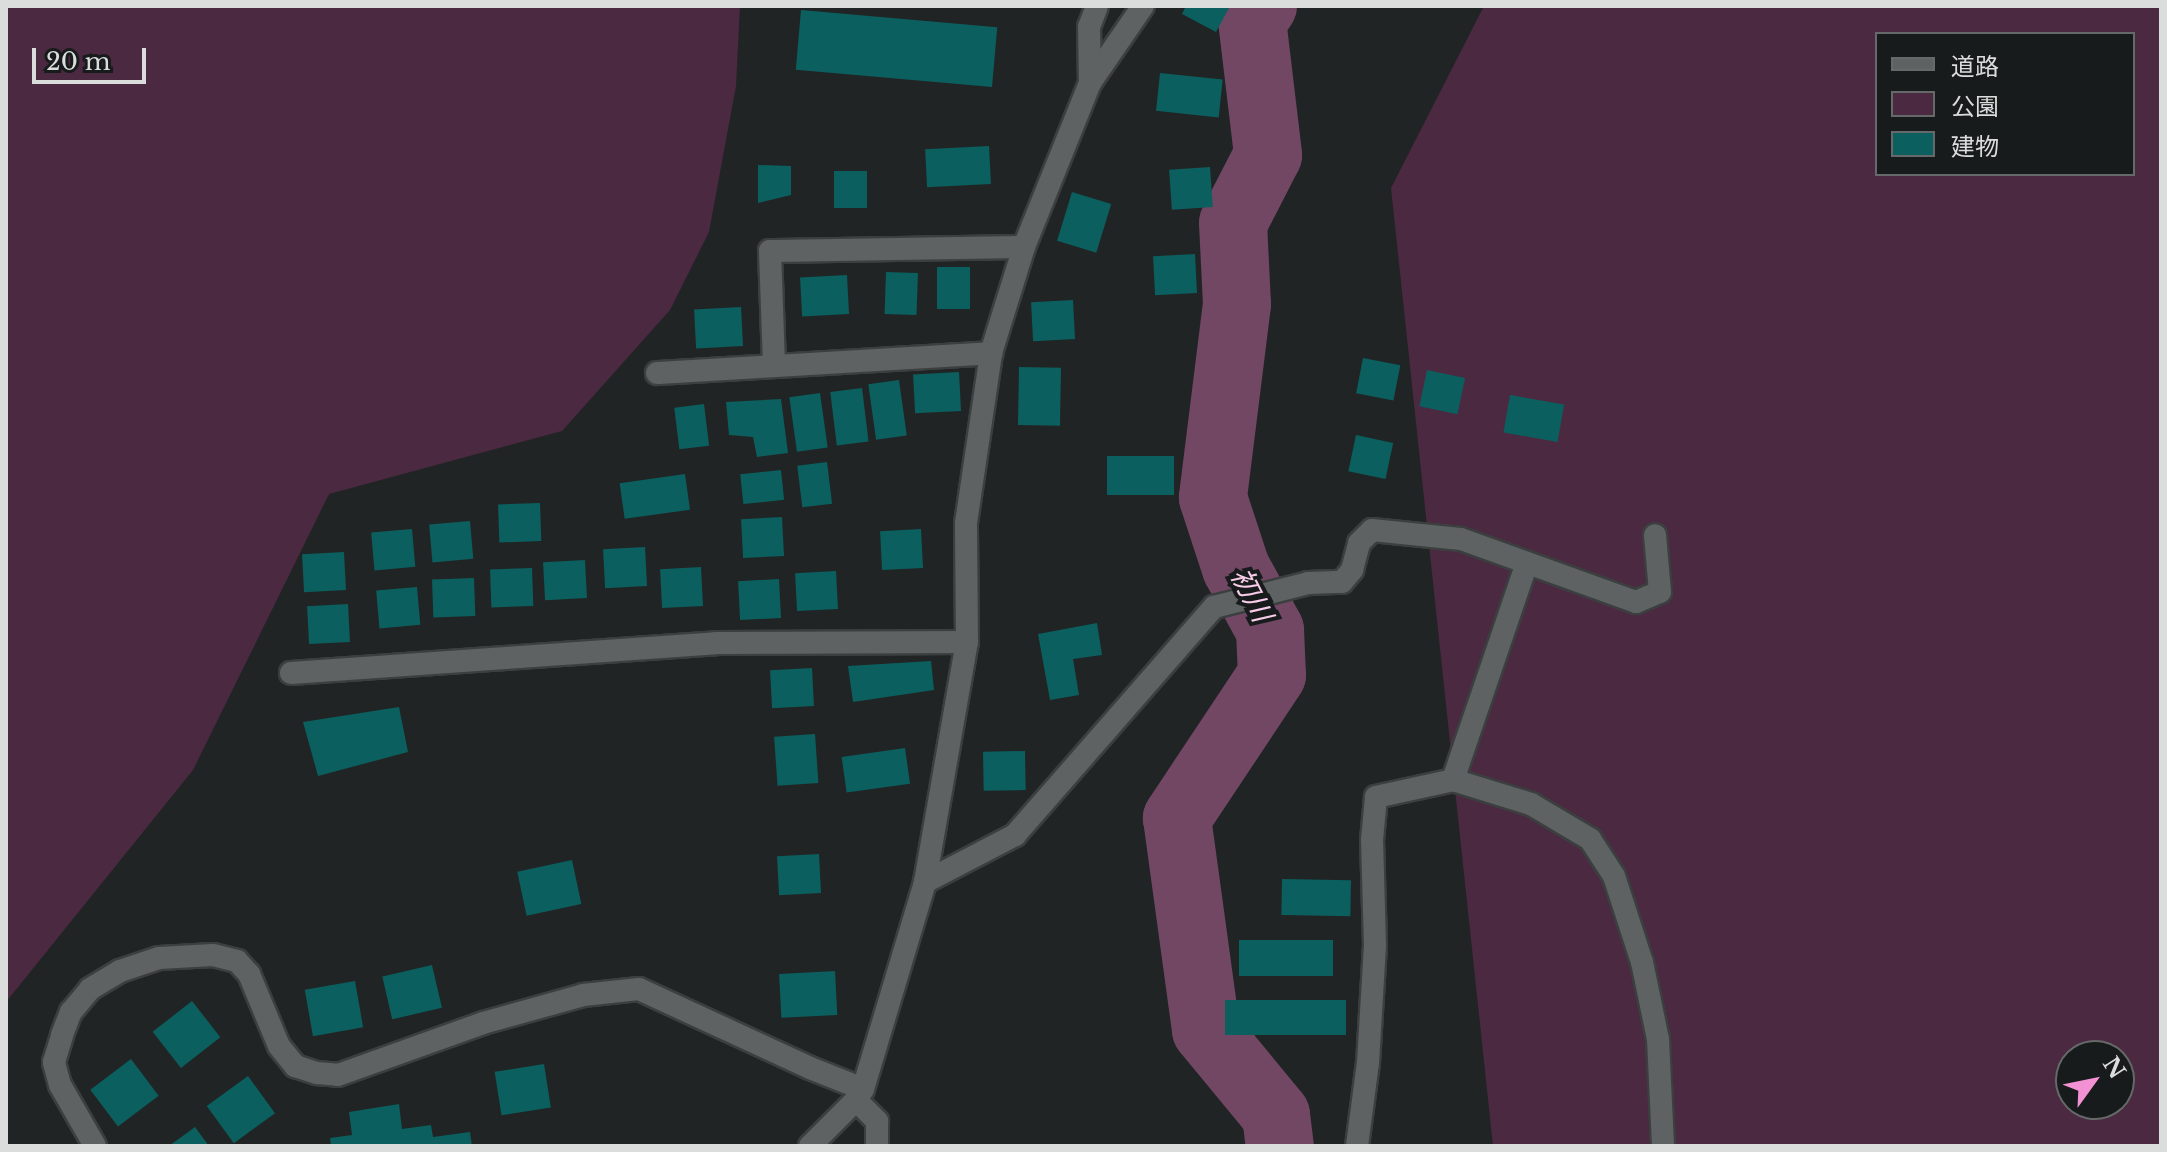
<!DOCTYPE html>
<html>
<head>
<meta charset="utf-8">
<style>
	body { margin:0 }
	#map { position:relative; width:2167px; height:1152px; overflow:hidden; background:#212424; font-family:"Libre Baskerville","Noto Sans JP",serif }
	div>[style] { position:absolute }
	.green>* { inset:0; background:#4b2941 }
	.river>* { height:68px; margin:-34px; padding:0 34px; transform-origin:34px; border-radius:34px; background:#724764 }
	.building>* { inset:0; background:#0b5f5e; transform-origin:0 0 }
	.roads { filter:drop-shadow(2px 0 #3c3f3f) drop-shadow(-2px 0 #3c3f3f) drop-shadow(0 2px #3c3f3f) drop-shadow(0 -2px #3c3f3f) }
	.minor>* { height:22px; margin:-11px; padding:0 11px; transform-origin:11px; border-radius:11px; background:#5f6262 }
	.tertiary>* { height:22px; margin:-11px; padding:0 11px; transform-origin:11px; border-radius:11px; background:#5f6262 }
	span { translate:-50% -50%; white-space:nowrap; text-align:center; line-height:1.15; -webkit-text-stroke:8px #181b1b; paint-order:stroke }
	.water-label { font-size:28px; color:#f9cde9; font-style:italic }
	.frame { position:absolute; inset:0; border:8px solid #dbdddd; pointer-events:none }
	.legend { position:absolute; left:1875px; top:32px; width:260px; height:144px; box-sizing:border-box; background:#181b1b; border:2px solid #666969; margin:0; padding:10px 14px; list-style:none; font-size:24px; color:#dbdddd }
	.legend li { display:flex; align-items:center; gap:16px; height:40px }
	.legend b { width:40px; border:2px solid #666969 }
	.north { position:absolute; left:2055px; top:1040px; width:80px; height:80px; box-sizing:border-box; background:#181b1b; border:2px solid #666969; border-radius:50%; rotate:57deg; font-size:22px; font-weight:700; line-height:32px; text-align:center; color:#dbdddd }
	.north::after { content:''; display:block; margin:auto; width:28px; height:36px; background:#f391d5; clip-path:polygon(50% 0,100% 100%,50% 72%,0 100%) }
	.scale { position:absolute; left:32px; top:48px; width:114px; height:36px; box-sizing:border-box; border:4px solid #dbdddd; border-top:0; padding-left:10px; font-size:24px; line-height:28px; white-space:nowrap; color:#dbdddd; -webkit-text-stroke:6px #181b1b; paint-order:stroke }
</style>
</head>
<body>
<div id="map">
	<div class="green">
		<i style="clip-path:polygon(6px 6px,740px 6px,736px 86px,709px 232px,670px 310px,562px 431px,329px 494px,193px 770px,6px 1002px)"></i>
		<i style="clip-path:polygon(evenodd,1484px 6px,2161px 6px,2161px 1146px,1493px 1146px,1391px 188px,1484px 6px,1877px 34px,2133px 34px,2133px 174px,1877px 174px,1877px 34px,1484px 6px,2071px 1056px,2119px 1056px,2119px 1104px,2071px 1104px,2071px 1056px)"></i>
	</div>
	<div class="river">
		<i style="left:1263px;top:6px;width:18px;rotate:128deg"></i>
		<i style="left:1252px;top:20px;width:136px;rotate:83.2deg"></i>
		<i style="left:1268px;top:155px;width:76px;rotate:117.2deg"></i>
		<i style="left:1233px;top:223px;width:81px;rotate:87.2deg"></i>
		<i style="left:1237px;top:304px;width:195px;rotate:97.1deg"></i>
		<i style="left:1213px;top:498px;width:74px;rotate:71.8deg"></i>
		<i style="left:1236px;top:568px;width:71px;rotate:61.3deg"></i>
		<i style="left:1270px;top:630px;width:45px;rotate:87.5deg"></i>
		<i style="left:1272px;top:675px;width:172px;rotate:123.6deg"></i>
		<i style="left:1177px;top:818px;width:214px;rotate:82.2deg"></i>
		<i style="left:1206px;top:1030px;width:110px;rotate:50.5deg"></i>
		<i style="left:1276px;top:1115px;width:31px;rotate:83deg"></i>
	</div>
	<div class="building">
		<i style="clip-path:polygon(1186px 6px,1230px 6px,1216px 32px,1182px 14px)"></i>
		<i style="left:801px;top:10px;width:197px;height:60px;rotate:5deg"></i>
		<i style="left:1160px;top:73px;width:63px;height:38px;rotate:6deg"></i>
		<i style="left:989px;top:146px;width:38px;height:64px;rotate:87deg"></i>
		<i style="clip-path:polygon(758px 165px,791px 166px,791px 195px,758px 203px)"></i>
		<i style="left:1210px;top:167px;width:40px;height:41px;rotate:86deg"></i>
		<i style="left:834px;top:171px;width:33px;height:37px"></i>
		<i style="left:1072px;top:192px;width:41px;height:51px;rotate:17deg"></i>
		<i style="left:1195px;top:254px;width:39px;height:42px;rotate:87deg"></i>
		<i style="left:937px;top:267px;width:33px;height:42px"></i>
		<i style="left:886px;top:272px;width:32px;height:42px;rotate:2deg"></i>
		<i style="left:847px;top:275px;width:39px;height:47px;rotate:87deg"></i>
		<i style="left:1073px;top:300px;width:39px;height:42px;rotate:87deg"></i>
		<i style="left:741px;top:307px;width:39px;height:47px;rotate:87deg"></i>
		<i style="left:1363px;top:358px;width:38px;height:36px;rotate:11deg"></i>
		<i style="left:1019px;top:367px;width:42px;height:58px;rotate:1deg"></i>
		<i style="left:1427px;top:370px;width:39px;height:37px;rotate:12deg"></i>
		<i style="left:959px;top:372px;width:39px;height:46px;rotate:87deg"></i>
		<i style="left:899px;top:380px;width:56px;height:31px;rotate:82deg"></i>
		<i style="left:862px;top:388px;width:54px;height:32px;rotate:83deg"></i>
		<i style="left:820px;top:393px;width:55px;height:31px;rotate:82deg"></i>
		<i style="left:1510px;top:395px;width:55px;height:38px;rotate:10deg"></i>
		<i style="clip-path:polygon(781px 399px,788px 453px,757px 457px,753px 437px,729px 435px,726px 402px)"></i>
		<i style="left:704px;top:404px;width:42px;height:30px;rotate:83deg"></i>
		<i style="left:1356px;top:435px;width:38px;height:37px;rotate:12deg"></i>
		<i style="left:1174px;top:456px;width:39px;height:67px;rotate:90deg"></i>
		<i style="left:827px;top:462px;width:42px;height:30px;rotate:83deg"></i>
		<i style="left:781px;top:470px;width:30px;height:41px;rotate:84deg"></i>
		<i style="left:685px;top:474px;width:36px;height:66px;rotate:82deg"></i>
		<i style="left:540px;top:503px;width:38px;height:42px;rotate:88deg"></i>
		<i style="left:782px;top:517px;width:39px;height:41px;rotate:87deg"></i>
		<i style="left:470px;top:521px;width:38px;height:41px;rotate:85deg"></i>
		<i style="left:412px;top:529px;width:38px;height:41px;rotate:85deg"></i>
		<i style="left:921px;top:529px;width:39px;height:41px;rotate:87deg"></i>
		<i style="left:645px;top:547px;width:39px;height:42px;rotate:87deg"></i>
		<i style="left:344px;top:552px;width:38px;height:42px;rotate:87deg"></i>
		<i style="left:585px;top:560px;width:38px;height:42px;rotate:87deg"></i>
		<i style="left:701px;top:567px;width:39px;height:41px;rotate:87deg"></i>
		<i style="left:532px;top:568px;width:38px;height:42px;rotate:88deg"></i>
		<i style="left:836px;top:571px;width:38px;height:41px;rotate:87deg"></i>
		<i style="left:474px;top:578px;width:38px;height:42px;rotate:88deg"></i>
		<i style="left:779px;top:579px;width:39px;height:41px;rotate:87deg"></i>
		<i style="left:417px;top:587px;width:38px;height:41px;rotate:85deg"></i>
		<i style="left:348px;top:604px;width:38px;height:41px;rotate:87deg"></i>
		<i style="clip-path:polygon(1097px 623px,1102px 655px,1073px 659px,1079px 695px,1050px 700px,1038px 634px)"></i>
		<i style="clip-path:polygon(931px 661px,934px 690px,853px 702px,848px 666px)"></i>
		<i style="left:812px;top:668px;width:38px;height:42px;rotate:87deg"></i>
		<i style="clip-path:polygon(399px 707px,408px 752px,318px 776px,303px 722px)"></i>
		<i style="left:815px;top:734px;width:49px;height:41px;rotate:86deg"></i>
		<i style="left:905px;top:748px;width:36px;height:64px;rotate:82deg"></i>
		<i style="left:1025px;top:751px;width:39px;height:42px;rotate:89deg"></i>
		<i style="left:819px;top:854px;width:39px;height:42px;rotate:87deg"></i>
		<i style="left:572px;top:860px;width:45px;height:56px;rotate:78deg"></i>
		<i style="left:1282px;top:879px;width:69px;height:36px;rotate:1deg"></i>
		<i style="left:1333px;top:940px;width:36px;height:94px;rotate:90deg"></i>
		<i style="left:432px;top:965px;width:44px;height:51px;rotate:77deg"></i>
		<i style="left:835px;top:971px;width:44px;height:56px;rotate:87deg"></i>
		<i style="left:355px;top:981px;width:47px;height:51px;rotate:80deg"></i>
		<i style="left:1346px;top:1000px;width:35px;height:121px;rotate:90deg"></i>
		<i style="left:192px;top:1001px;width:46px;height:50px;rotate:52deg"></i>
		<i style="left:131px;top:1059px;width:46px;height:51px;rotate:53deg"></i>
		<i style="left:544px;top:1064px;width:44px;height:50px;rotate:81deg"></i>
		<i style="left:248px;top:1076px;width:46px;height:51px;rotate:54deg"></i>
		<i style="clip-path:polygon(399px 1104px,402px 1129px,431px 1125px,433px 1137px,470px 1132px,472px 1146px,331px 1146px,330px 1138px,352px 1135px,349px 1112px)"></i>
		<i style="clip-path:polygon(195px 1127px,209px 1146px,169px 1146px)"></i>
	</div>
	<div class="roads">
		<div class="minor">
			<i style="left:1090px;top:83px;width:93px;rotate:-55.5deg"></i>
			<i style="left:1090px;top:83px;width:56px;rotate:-91deg"></i>
			<i style="left:1089px;top:27px;width:22px;rotate:-69deg"></i>
			<i style="left:774px;top:365px;width:114px;rotate:-92deg"></i>
			<i style="left:770px;top:251px;width:254px;rotate:-0.9deg"></i>
			<i style="left:657px;top:373px;width:335px;rotate:-3.4deg"></i>
			<i style="left:291px;top:673px;width:426px;rotate:-4deg"></i>
			<i style="left:716px;top:643px;width:251px;rotate:-0.2deg"></i>
			<i style="left:1453px;top:780px;width:82px;rotate:17.1deg"></i>
			<i style="left:1531px;top:804px;width:69px;rotate:30.7deg"></i>
			<i style="left:1590px;top:839px;width:44px;rotate:57deg"></i>
			<i style="left:1614px;top:876px;width:90px;rotate:72deg"></i>
			<i style="left:1642px;top:962px;width:79px;rotate:78.3deg"></i>
			<i style="left:1658px;top:1039px;width:107px;rotate:87.3deg"></i>
			<i style="left:925px;top:882px;width:102px;rotate:-27.6deg"></i>
			<i style="left:1015px;top:835px;width:303px;rotate:-48.9deg"></i>
			<i style="left:1214px;top:607px;width:97px;rotate:-14.3deg"></i>
			<i style="left:1308px;top:583px;width:34px;rotate:-2deg"></i>
			<i style="left:1342px;top:582px;width:16px;rotate:-50deg"></i>
			<i style="left:1352px;top:570px;width:28px;rotate:-75deg"></i>
			<i style="left:1359px;top:543px;width:18px;rotate:-45deg"></i>
			<i style="left:1372px;top:530px;width:89px;rotate:5.8deg"></i>
			<i style="left:1461px;top:539px;width:186px;rotate:19.8deg"></i>
			<i style="left:1636px;top:602px;width:26px;rotate:-23deg"></i>
			<i style="left:1660px;top:592px;width:57px;rotate:-95deg"></i>
			<i style="left:856px;top:1100px;width:30px;rotate:45deg"></i>
			<i style="left:877px;top:1121px;width:25px;rotate:90deg"></i>
			<i style="left:95px;top:1146px;width:70px;rotate:-119.8deg"></i>
			<i style="left:60px;top:1085px;width:24px;rotate:-105deg"></i>
			<i style="left:54px;top:1062px;width:28px;rotate:-73deg"></i>
			<i style="left:62px;top:1035px;width:25px;rotate:-69deg"></i>
			<i style="left:71px;top:1012px;width:30px;rotate:-50deg"></i>
			<i style="left:90px;top:989px;width:35px;rotate:-31deg"></i>
			<i style="left:120px;top:971px;width:41px;rotate:-18.4deg"></i>
			<i style="left:159px;top:958px;width:54px;rotate:-3.2deg"></i>
			<i style="left:213px;top:955px;width:25px;rotate:14deg"></i>
			<i style="left:237px;top:961px;width:18px;rotate:47deg"></i>
			<i style="left:249px;top:974px;width:78px;rotate:67.4deg"></i>
			<i style="left:279px;top:1046px;width:26px;rotate:51deg"></i>
			<i style="left:295px;top:1066px;width:23px;rotate:18deg"></i>
			<i style="left:317px;top:1073px;width:21px;rotate:5deg"></i>
			<i style="left:338px;top:1075px;width:154px;rotate:-19.7deg"></i>
			<i style="left:483px;top:1023px;width:104px;rotate:-15.6deg"></i>
			<i style="left:583px;top:995px;width:56px;rotate:-6.1deg"></i>
			<i style="left:639px;top:989px;width:188px;rotate:24.8deg"></i>
			<i style="left:810px;top:1068px;width:57px;rotate:21.6deg"></i>
			<i style="left:1357px;top:1146px;width:84px;rotate:-82.5deg"></i>
			<i style="left:1368px;top:1063px;width:117px;rotate:-86.6deg"></i>
			<i style="left:1375px;top:946px;width:106px;rotate:-91.6deg"></i>
			<i style="left:1372px;top:840px;width:43px;rotate:-84.7deg"></i>
			<i style="left:1376px;top:797px;width:79px;rotate:-12.4deg"></i>
			<i style="left:1453px;top:780px;width:227px;rotate:-71.2deg"></i>
		</div>
		<div class="tertiary">
			<i style="left:810px;top:1146px;width:65px;rotate:-45deg"></i>
			<i style="left:856px;top:1100px;width:13px;rotate:-58deg"></i>
			<i style="left:863px;top:1089px;width:216px;rotate:-73.3deg"></i>
			<i style="left:925px;top:882px;width:244px;rotate:-80.1deg"></i>
			<i style="left:967px;top:642px;width:119px;rotate:-90.5deg"></i>
			<i style="left:966px;top:523px;width:172px;rotate:-81.6deg"></i>
			<i style="left:991px;top:353px;width:111px;rotate:-72.7deg"></i>
			<i style="left:1024px;top:247px;width:177px;rotate:-68.1deg"></i>
		</div>
	</div>
	<div class="water-label">
		<span style="left:1251px;top:595px;rotate:63deg">初川</span>
	</div>
	<div class="frame"></div>
	<ul class="legend">
	<li><b style="height:10px;background:#5f6262"></b>道路</li>
	<li><b style="height:22px;background:#4b2941"></b>公園</li>
	<li><b style="height:22px;background:#0b5f5e"></b>建物</li>
	</ul>
	<div class="north">N</div>
	<div class="scale">20 m</div>
</div>
</body>
</html>
